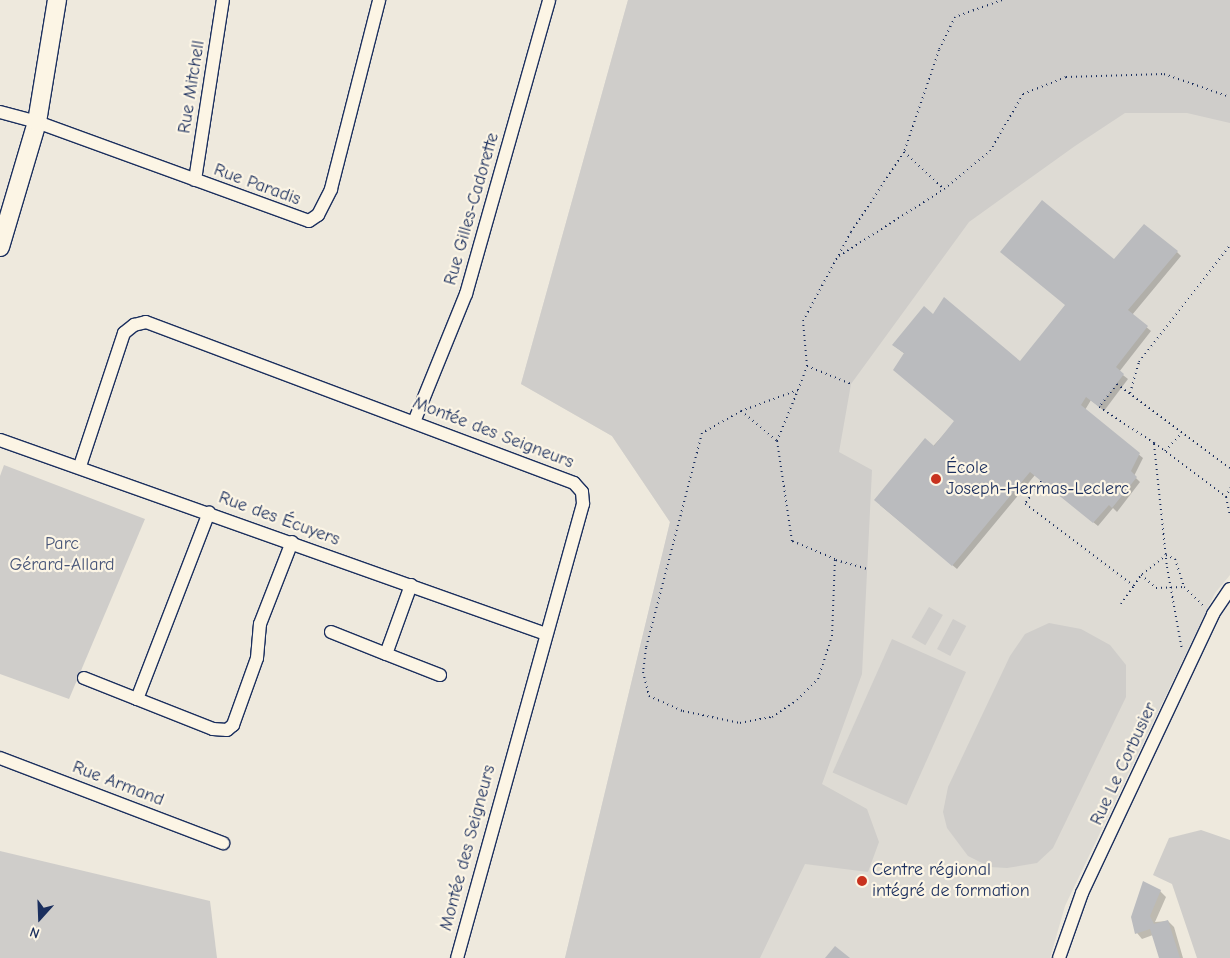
<!DOCTYPE html>
<html>
<head>
<meta charset="utf-8">
<style>
	body { margin:0 }
	#map { position:relative; width:1230px; height:958px; overflow:hidden; background:#eee9dd; font-family:"Comic Neue",sans-serif }
	div>[style] { position:absolute }
	.built>* { inset:0; background:#dedbd4 }
	.green>* { inset:0; background:#cfcdca; transform-origin:0 0 }
	.shadow>* { inset:0; background:#0003 }
	.building>* { inset:0; background:#babbbe }
	.path>* { height:2px; margin-top:-1px; transform-origin:0; background:repeating-linear-gradient(90deg,#1b2f5e 0 1px,transparent 0 5px) }
	.roads { filter:drop-shadow(1px 0 #1b2f5e) drop-shadow(-1px 0 #1b2f5e) drop-shadow(0 1px #1b2f5e) drop-shadow(0 -1px #1b2f5e) }
	.street>* { height:12px; margin:-6px; padding:0 6px; transform-origin:6px; border-radius:6px; background:#fcf5e5 }
	.secondary>* { height:18px; margin:-9px; padding:0 9px; transform-origin:9px; border-radius:9px; background:#fcf5e5 }
	.dots>* { width:14px; height:14px; translate:-50% -50%; box-sizing:border-box; border:2px solid #fcf5e5; border-radius:50% }
	span { translate:-50% -50%; white-space:nowrap; text-align:center; line-height:1.15; -webkit-text-stroke:4.5px #fcf5e5; paint-order:stroke }
	.street-label { font-size:18px; color:#1b2f5e }
	.poi-label { font-size:18px; color:#1b2f5e }
	.left { translate:0 -50%; text-align:left }
	.park-label { font-size:18px; color:#485679 }
	.north { position:absolute; left:15px; top:893px; width:50px; height:50px; -webkit-text-stroke:4px #fcf5e5; paint-order:stroke; rotate:200deg; font-size:14px; font-weight:700; line-height:20px; text-align:center; color:#1b2f5e }
	.north::after { content:''; display:block; margin:auto; width:18px; height:22px; background:#1b2f5e; clip-path:polygon(50% 0,100% 100%,50% 72%,0 100%) }
</style>
</head>
<body>
<div id="map">
	<div class="built">
		<i style="clip-path:polygon(628px 0,1230px 0,1230px 575px,1215px 593px,1065px 906px,1050px 958px,565px 958px,670px 522px,612px 436px,521px 384px)"></i>
	</div>
	<div class="green">
		<i style="clip-path:polygon(628px 0,1230px 0,1230px 123px,1187px 113px,1125px 113px,1075px 146px,969px 222px,851px 384px,839px 452px,872px 470px,862px 674px,822px 784px,867px 809px,879px 842px,868px 872px,805px 864px,760px 958px,565px 958px,670px 522px,612px 436px,521px 384px)"></i>
		<i style="clip-path:polygon(4px 465px,145px 519px,69px 699px,0 674px,0 476px)"></i>
		<i style="left:929px;top:607px;width:16px;height:35px;rotate:30deg"></i>
		<i style="left:953px;top:619px;width:15px;height:34px;rotate:28deg"></i>
		<i style="clip-path:polygon(1049px 623px,1081px 629px,1110px 645px,1126px 665px,1126px 697px,1053px 848px,1037px 863px,1007px 868px,990px 867px,968px 856px,947px 828px,943px 812px,948px 787px,1010px 656px,1025px 634px)"></i>
		<i style="left:892px;top:639px;width:81px;height:146px;rotate:24deg"></i>
		<i style="clip-path:polygon(1201px 830px,1230px 840px,1230px 958px,1197px 958px,1172px 884px,1153px 875px,1169px 838px)"></i>
		<i style="clip-path:polygon(0 851px,210px 901px,217px 958px,0 958px)"></i>
	</div>
	<div class="shadow">
		<i style="clip-path:polygon(1177px 252px,1181px 256px,1132px 315px,1151px 331px,1119px 372px,1128px 379px,1104px 411px,1091px 400px,1085px 410px,1143px 458px,1134px 476px,1140px 482px,1117px 512px,1113px 508px,1098px 526px,1035px 475px,957px 569px,880px 505px,955px 422px,905px 354px,893px 345px,933px 316px,1020px 363px,1115px 261px)"></i>
		<i style="clip-path:polygon(1160px 891px,1166px 897px,1155px 922px,1168px 921px,1174px 927px,1183px 958px,1160px 958px,1153px 935px,1142px 939px,1137px 933px)"></i>
	</div>
	<div class="building">
		<i style="clip-path:polygon(1042px 200px,1114px 259px,1144px 224px,1178px 251px,1128px 310px,1148px 326px,1116px 367px,1124px 374px,1099px 407px,1086px 397px,1081px 405px,1140px 453px,1131px 471px,1137px 477px,1112px 508px,1109px 505px,1093px 523px,1030px 472px,952px 566px,874px 500px,925px 438px,934px 446px,954px 421px,893px 370px,904px 353px,892px 345px,924px 306px,933px 314px,944px 297px,1020px 361px,1065px 305px,1000px 252px)"></i>
		<i style="clip-path:polygon(1143px 881px,1161px 890px,1150px 916px,1154px 924px,1168px 920px,1180px 958px,1159px 958px,1150px 929px,1135px 934px,1131px 917px)"></i>
		<i style="clip-path:polygon(835px 946px,850px 958px,825px 958px)"></i>
	</div>
	<div class="path">
		<i style="left:1002px;top:0;width:50px;rotate:160.1deg"></i>
		<i style="left:955px;top:17px;width:37px;rotate:116deg"></i>
		<i style="left:939px;top:50px;width:108px;rotate:108.9deg"></i>
		<i style="left:904px;top:152px;width:54px;rotate:42.8deg"></i>
		<i style="left:944px;top:189px;width:60px;rotate:-39.6deg"></i>
		<i style="left:990px;top:151px;width:66px;rotate:-59.9deg"></i>
		<i style="left:1023px;top:94px;width:46px;rotate:-21.6deg"></i>
		<i style="left:1066px;top:77px;width:98px;rotate:-1.8deg"></i>
		<i style="left:1164px;top:74px;width:70px;rotate:19.2deg"></i>
		<i style="left:839px;top:256px;width:125px;rotate:-32.5deg"></i>
		<i style="left:807px;top:366px;width:48px;rotate:22.2deg"></i>
		<i style="left:798px;top:390px;width:61px;rotate:159.8deg"></i>
		<i style="left:741px;top:411px;width:45px;rotate:150.6deg"></i>
		<i style="left:702px;top:433px;width:222px;rotate:104.6deg"></i>
		<i style="left:646px;top:648px;width:24px;rotate:97deg"></i>
		<i style="left:643px;top:672px;width:25px;rotate:76deg"></i>
		<i style="left:649px;top:696px;width:37px;rotate:24deg"></i>
		<i style="left:683px;top:711px;width:58px;rotate:11.9deg"></i>
		<i style="left:740px;top:723px;width:33px;rotate:-11deg"></i>
		<i style="left:772px;top:717px;width:30px;rotate:-34deg"></i>
		<i style="left:797px;top:700px;width:30px;rotate:-45deg"></i>
		<i style="left:818px;top:679px;width:45px;rotate:-72deg"></i>
		<i style="left:832px;top:636px;width:77px;rotate:-87.8deg"></i>
		<i style="left:835px;top:559px;width:47px;rotate:-157.3deg"></i>
		<i style="left:792px;top:541px;width:101px;rotate:-98.5deg"></i>
		<i style="left:777px;top:441px;width:55px;rotate:-67.6deg"></i>
		<i style="left:798px;top:390px;width:26px;rotate:-69deg"></i>
		<i style="left:807px;top:366px;width:45px;rotate:-95.1deg"></i>
		<i style="left:803px;top:321px;width:101px;rotate:-61.7deg"></i>
		<i style="left:851px;top:232px;width:96px;rotate:-56.5deg"></i>
		<i style="left:1130px;top:393px;width:32px;rotate:-74deg"></i>
		<i style="left:1139px;top:362px;width:148px;rotate:-52.1deg"></i>
		<i style="left:741px;top:411px;width:47px;rotate:39.8deg"></i>
		<i style="left:1154px;top:444px;width:124px;rotate:84deg"></i>
		<i style="left:1167px;top:567px;width:84px;rotate:79.8deg"></i>
		<i style="left:1165px;top:451px;width:25px;rotate:-47deg"></i>
		<i style="left:1230px;top:468px;width:141px;rotate:-143.4deg"></i>
		<i style="left:1117px;top:384px;width:29px;rotate:128deg"></i>
		<i style="left:1099px;top:407px;width:66px;rotate:33.2deg"></i>
		<i style="left:1154px;top:443px;width:90px;rotate:36.9deg"></i>
		<i style="left:1226px;top:497px;width:19px;rotate:78deg"></i>
		<i style="left:1041px;top:481px;width:28px;rotate:125deg"></i>
		<i style="left:1025px;top:504px;width:136px;rotate:37deg"></i>
		<i style="left:1134px;top:586px;width:13px;rotate:-58deg"></i>
		<i style="left:1141px;top:575px;width:20px;rotate:41deg"></i>
		<i style="left:1156px;top:588px;width:28px;rotate:-2deg"></i>
		<i style="left:1184px;top:587px;width:28px;rotate:44deg"></i>
		<i style="left:1226px;top:497px;width:10px;rotate:-66deg"></i>
		<i style="left:836px;top:560px;width:32px;rotate:16deg"></i>
		<i style="left:1142px;top:574px;width:31px;rotate:-38deg"></i>
		<i style="left:1166px;top:555px;width:10px;rotate:24deg"></i>
		<i style="left:1175px;top:559px;width:29px;rotate:72deg"></i>
		<i style="left:1121px;top:604px;width:22px;rotate:-54deg"></i>
	</div>
	<div class="roads">
		<div class="street">
			<i style="left:0;top:112px;width:38px;rotate:15deg"></i>
			<i style="left:37px;top:122px;width:289px;rotate:20deg"></i>
			<i style="left:309px;top:221px;width:11px;rotate:-34deg"></i>
			<i style="left:318px;top:215px;width:29px;rotate:-63deg"></i>
			<i style="left:331px;top:189px;width:195px;rotate:-75.7deg"></i>
			<i style="left:195px;top:180px;width:182px;rotate:-81.2deg"></i>
			<i style="left:414px;top:422px;width:138px;rotate:-67.9deg"></i>
			<i style="left:466px;top:294px;width:305px;rotate:-74.2deg"></i>
			<i style="left:0;top:440px;width:579px;rotate:19.56deg"></i>
			<i style="left:80px;top:466px;width:140px;rotate:-71.7deg"></i>
			<i style="left:124px;top:333px;width:13px;rotate:-39deg"></i>
			<i style="left:134px;top:325px;width:12px;rotate:-14deg"></i>
			<i style="left:146px;top:322px;width:457px;rotate:20.6deg"></i>
			<i style="left:574px;top:483px;width:12px;rotate:48deg"></i>
			<i style="left:582px;top:492px;width:12px;rotate:85deg"></i>
			<i style="left:583px;top:504px;width:471px;rotate:105.5deg"></i>
			<i style="left:411px;top:585px;width:73px;rotate:109.9deg"></i>
			<i style="left:386px;top:654px;width:58px;rotate:21.3deg"></i>
			<i style="left:331px;top:632px;width:59px;rotate:21.8deg"></i>
			<i style="left:84px;top:678px;width:57px;rotate:21.6deg"></i>
			<i style="left:137px;top:699px;width:200px;rotate:-68.9deg"></i>
			<i style="left:137px;top:699px;width:82px;rotate:21.5deg"></i>
			<i style="left:213px;top:729px;width:14px;rotate:4deg"></i>
			<i style="left:227px;top:730px;width:8px;rotate:-40deg"></i>
			<i style="left:233px;top:725px;width:71px;rotate:-70.3deg"></i>
			<i style="left:257px;top:658px;width:34px;rotate:-85deg"></i>
			<i style="left:260px;top:624px;width:88px;rotate:-68.7deg"></i>
			<i style="left:0;top:758px;width:239px;rotate:20.9deg"></i>
			<i style="left:1059px;top:958px;width:69px;rotate:-70.5deg"></i>
			<i style="left:1082px;top:893px;width:308px;rotate:-64.8deg"></i>
			<i style="left:1213px;top:614px;width:30px;rotate:-56deg"></i>
		</div>
		<div class="secondary">
			<i style="left:0;top:247px;width:130px;rotate:-73.5deg"></i>
			<i style="left:37px;top:122px;width:124px;rotate:-80.7deg"></i>
		</div>
	</div>
	<div class="dots">
		<i style="left:936px;top:479px;background:#c8321e"></i>
		<i style="left:862px;top:881px;background:#c8321e"></i>
	</div>
	<div class="street-label">
		<span style="left:192px;top:87px;rotate:-81deg">Rue Mitchell</span>
		<span style="left:257px;top:185px;rotate:20deg">Rue Paradis</span>
		<span style="left:472px;top:209px;rotate:-74deg">Rue Gilles-Cadorette</span>
		<span style="left:493px;top:433px;rotate:21deg">Montée des Seigneurs</span>
		<span style="left:279px;top:519px;rotate:20deg">Rue des Écuyers</span>
		<span style="left:1124px;top:764px;rotate:-65deg">Rue Le Corbusier</span>
		<span style="left:118px;top:784px;rotate:21deg">Rue Armand</span>
		<span style="left:468px;top:848px;rotate:-75deg">Montée des Seigneurs</span>
	</div>
	<div class="poi-label">
		<span class="left" style="left:946px;top:479px">École<br>Joseph-Hermas-Leclerc</span>
		<span class="left" style="left:872px;top:881px">Centre régional<br>intégré de formation</span>
	</div>
	<div class="park-label">
		<span style="left:62px;top:555px">Parc<br>Gérard-Allard</span>
	</div>
	<div class="north">N</div>
</div>
</body>
</html>
